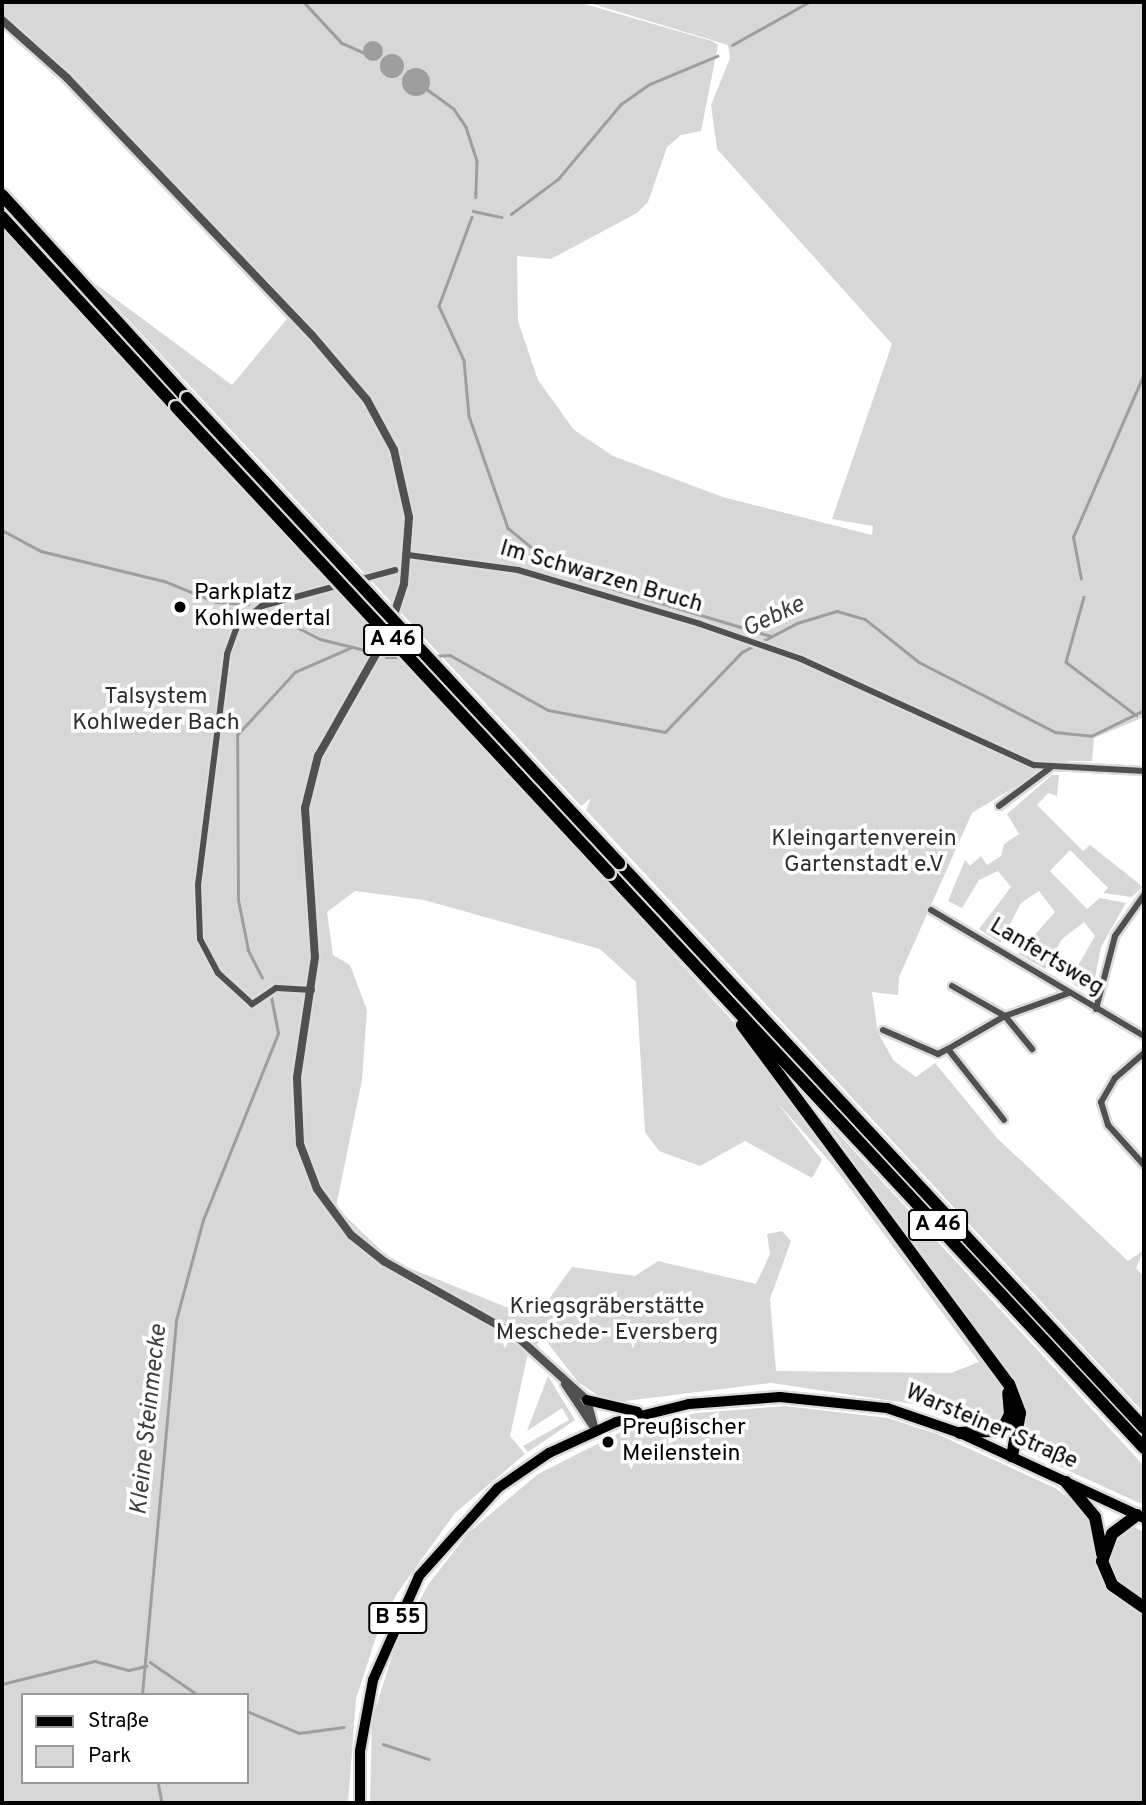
<!DOCTYPE html>
<html>
<head>
<meta charset="utf-8">
<style>
	body { margin:0 }
	#map { position:relative; width:1146px; height:1805px; overflow:hidden; background:#fff; font-family:Overpass,sans-serif }
	div>[style] { position:absolute }
	.green>* { inset:0; background:#d7d7d7 }
	.water>* { inset:0; background:#9e9e9e }
	.round { border-radius:50% }
	.stream>* { height:2.5px; margin:-1.25px; padding:0 1.25px; transform-origin:1.25px; border-radius:1.25px; background:#9e9e9e }
	.roads { filter:drop-shadow(2px 0 #dbdbdb) drop-shadow(-2px 0 #dbdbdb) drop-shadow(0 2px #dbdbdb) drop-shadow(0 -2px #dbdbdb) }
	.minor>* { height:6px; margin:-3px; padding:0 3px; transform-origin:3px; border-radius:3px; background:#505050 }
	.tertiary>* { height:8px; margin:-4px; padding:0 4px; transform-origin:4px; border-radius:4px; background:#505050 }
	.primary>* { height:10px; margin:-5px; padding:0 5px; transform-origin:5px; border-radius:5px; background:#000 }
	.motorway>* { height:12px; margin:-6px; padding:0 6px; transform-origin:6px; border-radius:6px; background:#000 }
	.bridges { filter:drop-shadow(2px 0 #dbdbdb) drop-shadow(-2px 0 #dbdbdb) drop-shadow(0 2px #dbdbdb) drop-shadow(0 -2px #dbdbdb) }
	.motorway-bridge>* { height:12px; margin:-6px; padding:0 6px; transform-origin:6px; border-radius:6px; background:#000 }
	.dots>* { width:19px; height:19px; translate:-50% -50%; box-sizing:border-box; border:4px solid #fff; border-radius:50% }
	span { translate:-50% -50%; white-space:nowrap; text-align:center; line-height:1.15; -webkit-text-stroke:7px #fff; paint-order:stroke }
	.shield-label span { padding:2px 5px; background:#fff; border:2px solid; border-radius:5px; -webkit-text-stroke-width:0 }
	.shield-label { font-size:21px; color:#000; font-weight:700 }
	.street-label { font-size:23px; color:#000 }
	.poi-label { font-size:23px; color:#000 }
	.left { translate:0 -50%; text-align:left }
	.park-label { font-size:23px; color:#2e2e2e }
	.water-label { font-size:24px; color:#3f3f3f; font-style:italic }
	.frame { position:absolute; inset:0; border:4px solid #000; pointer-events:none }
	.legend { position:absolute; left:21px; top:1693px; width:228px; height:91px; box-sizing:border-box; background:#fff; border:2px solid #999; margin:0; padding:9px 12px; list-style:none; font-size:21px; color:#000 }
	.legend li { display:flex; align-items:center; gap:14px; height:35px }
	.legend b { width:35px; border:2px solid #999 }
</style>
</head>
<body>
<div id="map">
	<div class="green">
		<i style="clip-path:polygon(2px 2px,578px 2px,712px 41px,718px 45px,701px 131px,681px 135px,667px 147px,648px 202px,637px 213px,551px 259px,517px 256px,518px 321px,538px 380px,574px 430px,613px 456px,723px 497px,872px 535px,873px 526px,832px 519px,892px 344px,717px 149px,711px 105px,730px 58px,728px 45px,586px 2px,1144px 2px,1144px 717px,1094px 738px,1092px 761px,1043px 761px,1031px 777px,972px 813px,899px 977px,898px 995px,872px 992px,878px 1033px,894px 1061px,916px 1077px,935px 1063px,997px 1138px,1128px 1261px,1144px 1250px,1136px 1268px,1144px 1277px,1144px 1413px,586px 810px,591px 798px,581px 806px,94px 283px,232px 385px,287px 319px,131px 154px,140px 145px,2px 14px)"></i>
		<i style="clip-path:polygon(evenodd,2px 229px,414px 667px,737px 1026px,987px 1360px,1005px 1394px,1001px 1423px,987px 1430px,913px 1404px,771px 1383px,609px 1403px,578px 1382px,543px 1337px,527px 1357px,510px 1436px,525px 1454px,455px 1513px,396px 1595px,376px 1637px,356px 1699px,348px 1803px,2px 1803px,2px 229px,355px 891px,424px 900px,600px 949px,636px 982px,645px 1132px,659px 1151px,700px 1166px,745px 1141px,812px 1178px,822px 1160px,776px 1101px,831px 1163px,979px 1362px,951px 1373px,776px 1371px,770px 1299px,791px 1241px,782px 1231px,767px 1234px,770px 1254px,756px 1284px,658px 1261px,635px 1276px,572px 1267px,541px 1310px,506px 1307px,392px 1261px,336px 1207px,362px 1080px,367px 1010px,350px 965px,333px 955px,327px 912px,355px 891px,2px 229px,23px 1695px,247px 1695px,247px 1782px,23px 1782px,23px 1695px)"></i>
		<i style="clip-path:polygon(1052px 775px,1059px 775px,1057px 796px,1048px 793px,1037px 805px,1083px 851px,1090px 845px,1143px 887px,1131px 897px,1103px 893px,1108px 888px,1070px 850px,1050px 871px,1087px 909px,1100px 898px,1126px 903px,1101px 947px,1094px 983px,1083px 990px,1061px 977px,1079px 964px,1095px 936px,1084px 922px,1062px 939px,1045px 969px,1018px 954px,1055px 912px,1039px 891px,1021px 903px,1000px 943px,979px 929px,1011px 887px,998px 871px,979px 880px,962px 908px,948px 901px,965px 860px,970px 866px,981px 856px,987px 865px,1001px 856px,1004px 844px,1019px 834px,1007px 814px)"></i>
		<i style="clip-path:polygon(823px 1117px,1144px 1466px,1144px 1505px,1021px 1449px,1024px 1416px)"></i>
		<i style="clip-path:polygon(548px 1376px,575px 1420px,528px 1452px,523px 1446px,569px 1420px,562px 1408px,527px 1431px)"></i>
		<i style="clip-path:polygon(785px 1406px,888px 1418px,937px 1434px,1055px 1488px,1088px 1512px,1100px 1571px,1144px 1611px,1144px 1803px,370px 1803px,372px 1719px,396px 1644px,428px 1585px,468px 1533px,538px 1474px,621px 1432px,696px 1413px)"></i>
		<i style="clip-path:polygon(1128px 1524px,1144px 1532px,1144px 1603px,1112px 1579px,1107px 1556px)"></i>
	</div>
	<div class="water">
		<i class="round" style="left:363px;top:41px;width:20px;height:20px"></i>
		<i class="round" style="left:380px;top:54px;width:24px;height:24px"></i>
		<i class="round" style="left:402px;top:68px;width:28px;height:28px"></i>
	</div>
	<div class="stream">
		<i style="left:304px;top:2px;width:56px;rotate:47.2deg"></i>
		<i style="left:342px;top:43px;width:24px;rotate:24deg"></i>
		<i style="left:732px;top:45px;width:88px;rotate:-29.2deg"></i>
		<i style="left:424px;top:87px;width:37px;rotate:36deg"></i>
		<i style="left:454px;top:109px;width:22px;rotate:56deg"></i>
		<i style="left:466px;top:127px;width:36px;rotate:72deg"></i>
		<i style="left:477px;top:161px;width:36px;rotate:92deg"></i>
		<i style="left:473px;top:211px;width:29px;rotate:12deg"></i>
		<i style="left:511px;top:214px;width:59px;rotate:-36.7deg"></i>
		<i style="left:558px;top:179px;width:98px;rotate:-50deg"></i>
		<i style="left:621px;top:104px;width:35px;rotate:-35deg"></i>
		<i style="left:650px;top:84px;width:73px;rotate:-22.7deg"></i>
		<i style="left:472px;top:217px;width:95px;rotate:110.3deg"></i>
		<i style="left:439px;top:306px;width:60px;rotate:65.2deg"></i>
		<i style="left:464px;top:360px;width:56px;rotate:84.9deg"></i>
		<i style="left:469px;top:416px;width:119px;rotate:70.8deg"></i>
		<i style="left:508px;top:528px;width:72px;rotate:39.4deg"></i>
		<i style="left:564px;top:574px;width:216px;rotate:16.7deg"></i>
		<i style="left:2px;top:530px;width:44px;rotate:28.3deg"></i>
		<i style="left:41px;top:551px;width:127px;rotate:13.7deg"></i>
		<i style="left:164px;top:581px;width:56px;rotate:22deg"></i>
		<i style="left:216px;top:602px;width:32px;rotate:4deg"></i>
		<i style="left:1081px;top:579px;width:43px;rotate:-100.8deg"></i>
		<i style="left:1073px;top:537px;width:178px;rotate:-66.5deg"></i>
		<i style="left:1084px;top:597px;width:67px;rotate:105.5deg"></i>
		<i style="left:1066px;top:662px;width:88px;rotate:37.1deg"></i>
		<i style="left:266px;top:611px;width:61px;rotate:27.4deg"></i>
		<i style="left:320px;top:639px;width:46px;rotate:13.7deg"></i>
		<i style="left:433px;top:656px;width:17px;rotate:-3deg"></i>
		<i style="left:450px;top:655px;width:112px;rotate:29.3deg"></i>
		<i style="left:548px;top:710px;width:119px;rotate:10.6deg"></i>
		<i style="left:665px;top:732px;width:111px;rotate:-46.1deg"></i>
		<i style="left:742px;top:652px;width:62px;rotate:-27.8deg"></i>
		<i style="left:797px;top:623px;width:42px;rotate:-16.7deg"></i>
		<i style="left:837px;top:611px;width:29px;rotate:16deg"></i>
		<i style="left:865px;top:619px;width:69px;rotate:38.5deg"></i>
		<i style="left:919px;top:662px;width:153px;rotate:27.2deg"></i>
		<i style="left:1055px;top:732px;width:36px;rotate:6deg"></i>
		<i style="left:1091px;top:736px;width:59px;rotate:-26.1deg"></i>
		<i style="left:386px;top:658px;width:19px"></i>
		<i style="left:262px;top:978px;width:31px;rotate:-117deg"></i>
		<i style="left:248px;top:950px;width:51px;rotate:-101.3deg"></i>
		<i style="left:238px;top:900px;width:165px;rotate:-90.3deg"></i>
		<i style="left:237px;top:735px;width:86px;rotate:-47.4deg"></i>
		<i style="left:295px;top:672px;width:62px;rotate:-23.7deg"></i>
		<i style="left:150px;top:1662px;width:58px;rotate:34.5deg"></i>
		<i style="left:2px;top:1684px;width:96px;rotate:-13.9deg"></i>
		<i style="left:95px;top:1661px;width:35px;rotate:15deg"></i>
		<i style="left:129px;top:1670px;width:18px;rotate:-13deg"></i>
		<i style="left:142px;top:1695px;width:377px;rotate:-84.8deg"></i>
		<i style="left:176px;top:1320px;width:104px;rotate:-74.9deg"></i>
		<i style="left:203px;top:1220px;width:201px;rotate:-68.1deg"></i>
		<i style="left:278px;top:1033px;width:36px;rotate:-101deg"></i>
		<i style="left:247px;top:1711px;width:56px;rotate:22.9deg"></i>
		<i style="left:299px;top:1733px;width:45px;rotate:-7.6deg"></i>
		<i style="left:383px;top:1744px;width:48px;rotate:18.1deg"></i>
		<i style="left:158px;top:1782px;width:21px;rotate:79deg"></i>
	</div>
	<div class="roads">
		<div class="minor">
			<i style="left:408px;top:555px;width:111px;rotate:7.8deg"></i>
			<i style="left:518px;top:570px;width:190px;rotate:16.5deg"></i>
			<i style="left:700px;top:624px;width:107px;rotate:19.1deg"></i>
			<i style="left:801px;top:659px;width:256px;rotate:24.5deg"></i>
			<i style="left:1034px;top:765px;width:110px;rotate:3.1deg"></i>
			<i style="left:999px;top:806px;width:64px;rotate:-36.7deg"></i>
			<i style="left:931px;top:910px;width:247px;rotate:30.6deg"></i>
			<i style="left:952px;top:986px;width:61px;rotate:29.5deg"></i>
			<i style="left:1005px;top:1016px;width:43px;rotate:50.7deg"></i>
			<i style="left:312px;top:990px;width:36px;rotate:-177deg"></i>
			<i style="left:276px;top:988px;width:29px;rotate:146deg"></i>
			<i style="left:252px;top:1004px;width:46px;rotate:-137.6deg"></i>
			<i style="left:218px;top:973px;width:38px;rotate:-118deg"></i>
			<i style="left:200px;top:939px;width:54px;rotate:-92.1deg"></i>
			<i style="left:198px;top:885px;width:233px;rotate:-82.8deg"></i>
			<i style="left:227px;top:654px;width:30px;rotate:-70deg"></i>
			<i style="left:237px;top:626px;width:32px;rotate:-39deg"></i>
			<i style="left:262px;top:606px;width:138px;rotate:-15.1deg"></i>
			<i style="left:1096px;top:1009px;width:75px;rotate:-75.4deg"></i>
			<i style="left:1115px;top:936px;width:50px;rotate:-54.7deg"></i>
			<i style="left:883px;top:1030px;width:60px;rotate:23.6deg"></i>
			<i style="left:938px;top:1054px;width:11px;rotate:-27deg"></i>
			<i style="left:1144px;top:1053px;width:38px;rotate:139deg"></i>
			<i style="left:1115px;top:1078px;width:28px;rotate:120deg"></i>
			<i style="left:1101px;top:1102px;width:24px;rotate:73deg"></i>
			<i style="left:1108px;top:1125px;width:54px;rotate:48deg"></i>
			<i style="left:1004px;top:1120px;width:90px;rotate:-128.3deg"></i>
			<i style="left:948px;top:1049px;width:66px;rotate:-30.1deg"></i>
			<i style="left:1005px;top:1016px;width:68px;rotate:-19.8deg"></i>
		</div>
		<div class="tertiary">
			<i style="left:2px;top:20px;width:87px;rotate:41.7deg"></i>
			<i style="left:67px;top:78px;width:355px;rotate:46.4deg"></i>
			<i style="left:312px;top:335px;width:85px;rotate:49.8deg"></i>
			<i style="left:367px;top:400px;width:57px;rotate:61.6deg"></i>
			<i style="left:394px;top:450px;width:69px;rotate:77.4deg"></i>
			<i style="left:409px;top:517px;width:67px;rotate:94.3deg"></i>
			<i style="left:404px;top:584px;width:52px;rotate:108.1deg"></i>
			<i style="left:388px;top:633px;width:142px;rotate:119.6deg"></i>
			<i style="left:318px;top:756px;width:54px;rotate:104deg"></i>
			<i style="left:305px;top:808px;width:149px;rotate:86.2deg"></i>
			<i style="left:315px;top:957px;width:122px;rotate:98.5deg"></i>
			<i style="left:297px;top:1078px;width:66px;rotate:87.4deg"></i>
			<i style="left:300px;top:1144px;width:48px;rotate:69.3deg"></i>
			<i style="left:317px;top:1189px;width:57px;rotate:53.5deg"></i>
			<i style="left:351px;top:1235px;width:43px;rotate:38.5deg"></i>
			<i style="left:385px;top:1262px;width:148px;rotate:29.2deg"></i>
			<i style="left:514px;top:1334px;width:98px;rotate:42.1deg"></i>
			<i style="left:587px;top:1400px;width:30px;rotate:75deg"></i>
			<i style="left:565px;top:1384px;width:54px;rotate:56.3deg"></i>
		</div>
		<div class="primary">
			<i style="left:587px;top:1400px;width:52px;rotate:13.2deg"></i>
			<i style="left:360px;top:1803px;width:52px;rotate:-90deg"></i>
			<i style="left:360px;top:1751px;width:72px;rotate:-79.6deg"></i>
			<i style="left:373px;top:1680px;width:114px;rotate:-66.1deg"></i>
			<i style="left:419px;top:1576px;width:118px;rotate:-48.1deg"></i>
			<i style="left:498px;top:1488px;width:62px;rotate:-34.5deg"></i>
			<i style="left:549px;top:1453px;width:74px;rotate:-24.8deg"></i>
			<i style="left:616px;top:1422px;width:75px;rotate:-13.9deg"></i>
			<i style="left:689px;top:1404px;width:91px;rotate:-4.4deg"></i>
			<i style="left:780px;top:1397px;width:108px;rotate:5.9deg"></i>
			<i style="left:887px;top:1408px;width:77px;rotate:18.9deg"></i>
			<i style="left:960px;top:1433px;width:203px;rotate:24.8deg"></i>
		</div>
		<div class="motorway">
			<i style="left:2px;top:195px;width:275px;rotate:47.7deg"></i>
			<i style="left:2px;top:217px;width:258px;rotate:47.5deg"></i>
			<i style="left:619px;top:863px;width:771px;rotate:47.1deg"></i>
			<i style="left:609px;top:873px;width:785px;rotate:47.06deg"></i>
			<i style="left:742px;top:1025px;width:447px;rotate:53.4deg"></i>
			<i style="left:1009px;top:1384px;width:31px;rotate:69deg"></i>
			<i style="left:1020px;top:1413px;width:44px;rotate:100.5deg"></i>
			<i style="left:960px;top:1433px;width:42px;rotate:-4.1deg"></i>
			<i style="left:1002px;top:1430px;width:18px;rotate:-63deg"></i>
			<i style="left:1010px;top:1414px;width:21px;rotate:-95deg"></i>
			<i style="left:1066px;top:1482px;width:45px;rotate:50.4deg"></i>
			<i style="left:1095px;top:1517px;width:38px;rotate:79deg"></i>
			<i style="left:1137px;top:1515px;width:31px;rotate:143deg"></i>
			<i style="left:1112px;top:1534px;width:29px;rotate:110deg"></i>
			<i style="left:1102px;top:1561px;width:26px;rotate:67deg"></i>
			<i style="left:1112px;top:1585px;width:39px;rotate:35deg"></i>
		</div>
	</div>
	<div class="bridges">
		<div class="motorway-bridge">
			<i style="left:187px;top:398px;width:635px;rotate:47.11deg"></i>
			<i style="left:176px;top:407px;width:636px;rotate:47.1deg"></i>
		</div>
	</div>
	<div class="dots">
		<i style="left:180px;top:607px;background:#000"></i>
		<i style="left:608px;top:1442px;background:#000"></i>
	</div>
	<div class="shield-label">
		<span style="left:393px;top:640px">A 46</span>
		<span style="left:938px;top:1225px">A 46</span>
		<span style="left:398px;top:1618px">B 55</span>
	</div>
	<div class="street-label">
		<span style="left:601px;top:578px;rotate:16deg">Im Schwarzen Bruch</span>
		<span style="left:1046px;top:958px;rotate:31deg">Lanfertsweg</span>
		<span style="left:991px;top:1428px;rotate:23deg">Warsteiner Straße</span>
	</div>
	<div class="poi-label">
		<span class="left" style="left:194px;top:607px">Parkplatz<br>Kohlwedertal</span>
		<span class="left" style="left:622px;top:1442px">Preußischer<br>Meilenstein</span>
	</div>
	<div class="park-label">
		<span style="left:156px;top:711px">Talsystem<br>Kohlweder Bach</span>
		<span style="left:864px;top:853px">Kleingartenverein<br>Gartenstadt e.V</span>
		<span style="left:607px;top:1321px">Kriegsgräberstätte<br>Meschede- Eversberg</span>
	</div>
	<div class="water-label">
		<span style="left:774px;top:618px;rotate:-25deg">Gebke</span>
		<span style="left:150px;top:1420px;rotate:-84deg">Kleine Steinmecke</span>
	</div>
	<div class="frame"></div>
	<ul class="legend">
	<li><b style="height:9px;background:#000"></b>Straße</li>
	<li><b style="height:19px;background:#d7d7d7"></b>Park</li>
	</ul>
</div>
</body>
</html>
